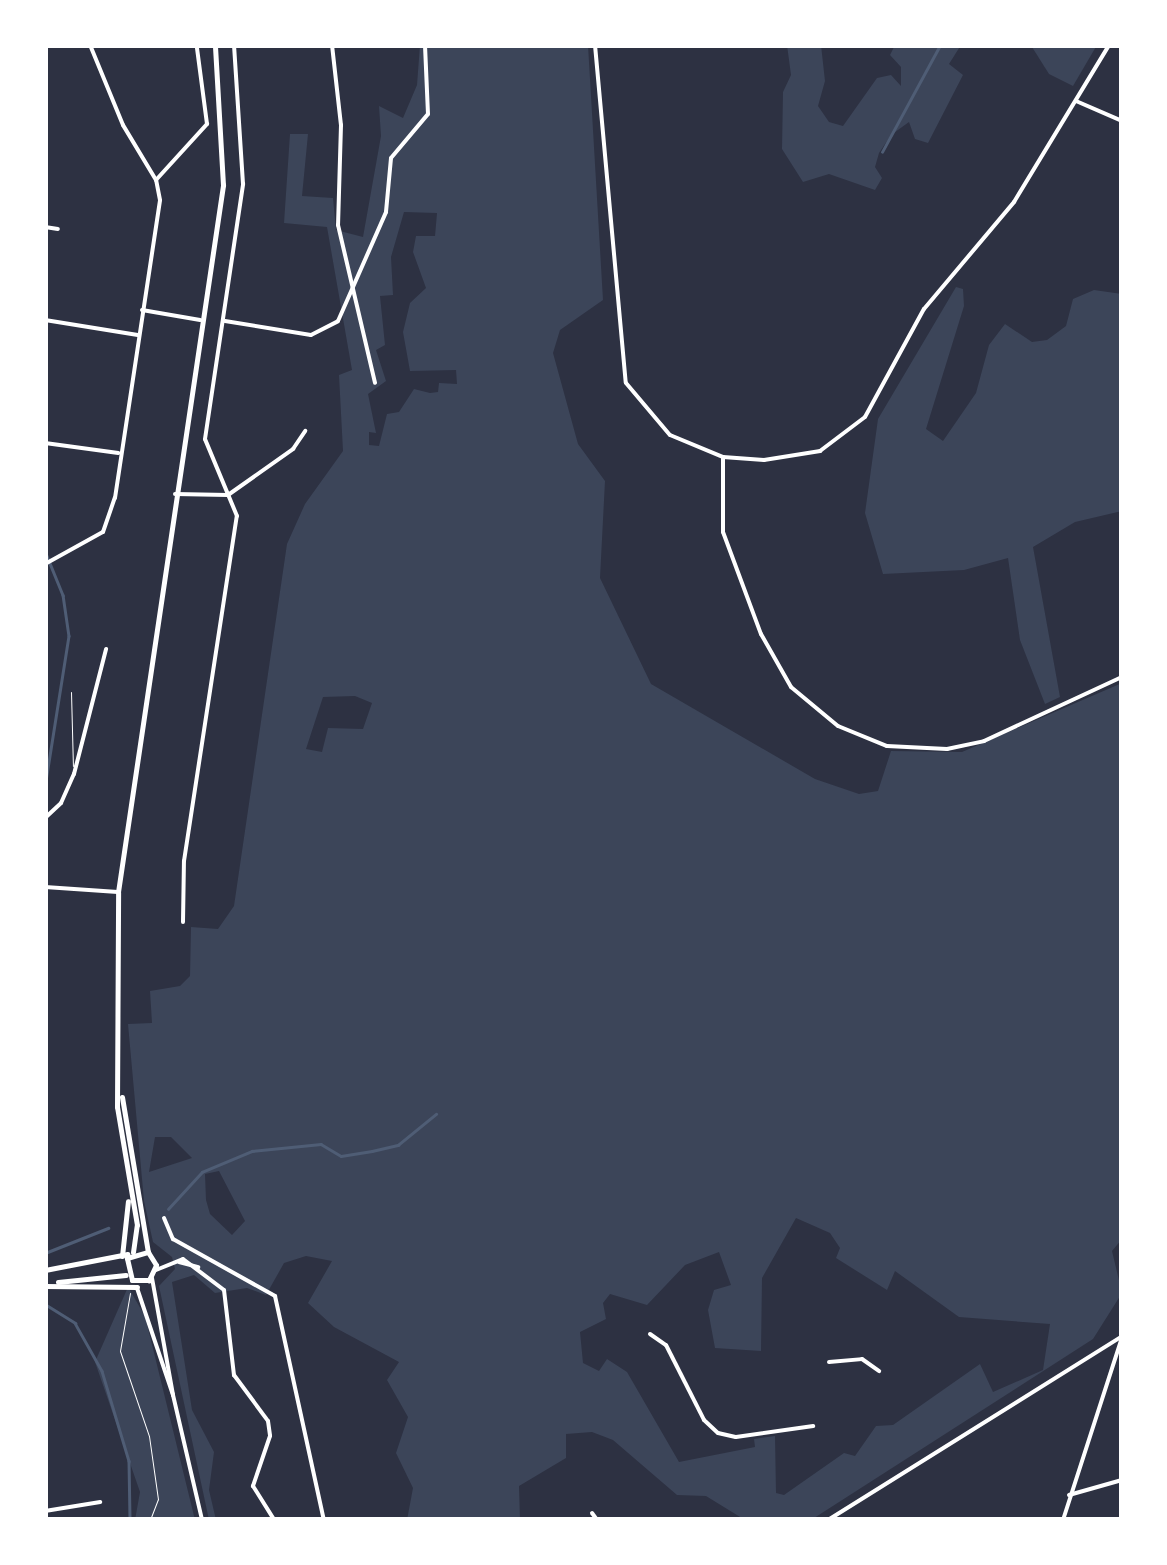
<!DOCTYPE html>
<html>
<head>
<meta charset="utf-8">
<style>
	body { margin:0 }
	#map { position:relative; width:1167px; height:1565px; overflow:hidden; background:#2d3142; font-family:Ubuntu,sans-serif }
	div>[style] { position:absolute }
	.green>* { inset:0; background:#3c4559 }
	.stream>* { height:2.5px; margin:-1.25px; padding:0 1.25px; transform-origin:1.25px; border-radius:1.25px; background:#4f5d75 }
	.path>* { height:1px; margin:-0.5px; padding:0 0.5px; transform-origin:0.5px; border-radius:0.5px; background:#fff }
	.service>* { height:1px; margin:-0.5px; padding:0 0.5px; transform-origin:0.5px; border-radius:0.5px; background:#fff }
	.minor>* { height:4px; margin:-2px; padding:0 2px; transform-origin:2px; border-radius:2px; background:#fff }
	.tertiary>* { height:4px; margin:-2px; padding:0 2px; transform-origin:2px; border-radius:2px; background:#fff }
	.secondary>* { height:5px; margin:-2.5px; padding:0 2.5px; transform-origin:2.5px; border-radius:2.5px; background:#fff }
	span { translate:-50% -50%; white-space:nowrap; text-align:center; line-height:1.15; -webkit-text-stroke:8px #fff; paint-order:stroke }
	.frame { position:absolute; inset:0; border:48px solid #fff; pointer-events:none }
</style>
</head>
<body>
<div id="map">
	<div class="green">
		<i style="clip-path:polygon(evenodd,420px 45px,588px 45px,603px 300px,560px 330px,553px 353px,578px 444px,605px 481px,600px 578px,651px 684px,815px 779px,859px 794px,878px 791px,891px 751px,962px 752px,1122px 683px,1122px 1239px,1112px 1251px,1122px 1293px,1093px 1339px,811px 1520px,745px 1520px,706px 1496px,677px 1495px,613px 1440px,592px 1432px,566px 1434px,566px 1458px,519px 1486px,520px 1520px,407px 1520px,413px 1488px,396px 1453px,408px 1417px,387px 1380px,399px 1362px,334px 1327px,308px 1303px,332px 1261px,306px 1256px,284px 1263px,266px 1295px,247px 1288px,215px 1293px,194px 1275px,172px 1282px,192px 1410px,214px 1452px,209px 1490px,216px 1520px,209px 1520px,159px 1286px,175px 1269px,172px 1257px,153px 1242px,144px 1201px,128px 1024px,152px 1023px,150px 991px,180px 986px,190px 976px,191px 927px,218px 929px,234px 906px,287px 544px,305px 504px,343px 451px,339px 375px,352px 370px,327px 227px,284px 223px,290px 134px,308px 134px,302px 196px,333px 198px,336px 230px,363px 237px,381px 136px,379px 106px,403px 118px,417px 85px,420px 45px,404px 212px,437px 213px,435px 236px,416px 236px,413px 252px,426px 288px,410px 303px,403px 332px,410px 371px,456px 370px,457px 384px,439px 383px,438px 392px,430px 393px,414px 389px,399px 412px,387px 414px,379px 446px,369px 445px,369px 432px,376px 433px,368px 394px,386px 381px,376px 350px,385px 345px,380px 296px,393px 295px,391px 257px,404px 212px,420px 45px,355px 696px,372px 703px,363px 729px,328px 728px,322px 752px,306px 749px,323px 697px,355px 696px,420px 45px,155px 1137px,171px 1137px,192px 1158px,149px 1172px,155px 1137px,420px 45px,219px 1171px,245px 1221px,232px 1235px,210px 1214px,206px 1200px,205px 1174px,219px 1171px,420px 45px,796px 1218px,830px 1233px,840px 1248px,836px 1258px,887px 1290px,895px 1271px,959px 1317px,1050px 1324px,1043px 1370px,993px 1392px,980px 1364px,893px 1425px,876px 1426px,855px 1456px,844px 1453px,784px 1495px,776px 1493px,775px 1436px,754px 1439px,755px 1447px,679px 1462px,627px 1372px,607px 1359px,599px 1371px,583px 1363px,580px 1332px,606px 1319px,603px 1303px,610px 1294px,647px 1305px,685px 1265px,719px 1252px,731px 1285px,714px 1290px,708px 1310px,715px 1348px,761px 1351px,762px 1278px,796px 1218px)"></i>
		<i style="clip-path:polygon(787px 45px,821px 45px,825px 81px,818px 106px,829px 122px,843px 126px,877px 78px,891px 75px,901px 86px,901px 67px,890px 55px,895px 45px,961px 45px,949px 64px,963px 75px,928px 143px,915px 139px,909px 122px,891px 135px,879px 153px,875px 167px,882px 178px,875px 190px,829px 174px,803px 182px,782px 149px,783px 92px,791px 75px)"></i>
		<i style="clip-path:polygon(1097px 45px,1073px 86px,1049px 74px,1032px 47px)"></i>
		<i style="clip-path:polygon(956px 287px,963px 289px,964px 306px,926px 429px,943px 441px,976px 393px,989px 345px,1005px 324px,1032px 342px,1047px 340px,1066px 326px,1073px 299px,1094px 290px,1122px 294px,1122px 511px,1075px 522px,1033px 547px,1060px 697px,1045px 704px,1020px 640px,1008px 558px,964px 570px,883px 574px,865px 513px,878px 419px)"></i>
		<i style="clip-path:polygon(128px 1287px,145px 1316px,195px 1520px,135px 1520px,140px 1492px,95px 1362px)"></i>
	</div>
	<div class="stream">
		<i style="left:882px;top:152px;width:122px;rotate:-61.5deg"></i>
		<i style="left:45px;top:551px;width:48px;rotate:67.8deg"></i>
		<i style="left:63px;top:595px;width:41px;rotate:81.7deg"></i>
		<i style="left:69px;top:636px;width:153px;rotate:99deg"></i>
		<i style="left:168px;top:1209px;width:50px;rotate:-47.4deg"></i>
		<i style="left:202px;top:1172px;width:54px;rotate:-22.8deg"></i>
		<i style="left:252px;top:1151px;width:69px;rotate:-5.8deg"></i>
		<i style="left:321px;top:1144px;width:23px;rotate:31deg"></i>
		<i style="left:341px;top:1156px;width:31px;rotate:-9deg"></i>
		<i style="left:372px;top:1151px;width:27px;rotate:-13deg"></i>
		<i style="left:398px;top:1145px;width:49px;rotate:-39.2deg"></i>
		<i style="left:45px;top:1253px;width:68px;rotate:-21.6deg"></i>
		<i style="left:45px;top:1304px;width:36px;rotate:32deg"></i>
		<i style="left:75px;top:1323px;width:55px;rotate:60.6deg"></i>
		<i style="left:102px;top:1371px;width:94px;rotate:73.3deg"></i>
		<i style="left:129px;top:1461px;width:59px;rotate:89deg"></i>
	</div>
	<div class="path">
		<i style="left:130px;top:1293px;width:59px;rotate:99.8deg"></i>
		<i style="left:120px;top:1351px;width:90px;rotate:71.2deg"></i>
		<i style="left:149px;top:1436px;width:64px;rotate:81.9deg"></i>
		<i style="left:158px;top:1499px;width:22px;rotate:111deg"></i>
	</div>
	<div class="service">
		<i style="left:71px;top:692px;width:74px;rotate:88.5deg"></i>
	</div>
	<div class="minor">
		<i style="left:332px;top:45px;width:81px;rotate:83.6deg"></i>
		<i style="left:341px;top:125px;width:100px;rotate:91.7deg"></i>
		<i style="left:338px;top:225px;width:162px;rotate:76.8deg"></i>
		<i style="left:595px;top:45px;width:339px;rotate:84.8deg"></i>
		<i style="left:626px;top:383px;width:68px;rotate:49.8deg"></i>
		<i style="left:670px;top:435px;width:57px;rotate:22.5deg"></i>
		<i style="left:723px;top:457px;width:41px;rotate:4.2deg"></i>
		<i style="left:764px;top:460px;width:57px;rotate:-9.1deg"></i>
		<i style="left:820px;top:451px;width:56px;rotate:-37.1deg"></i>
		<i style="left:865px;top:417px;width:123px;rotate:-61.4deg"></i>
		<i style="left:924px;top:309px;width:140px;rotate:-49.9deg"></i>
		<i style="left:1014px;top:202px;width:184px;rotate:-58.8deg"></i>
		<i style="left:1076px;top:101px;width:50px;rotate:23.5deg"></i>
		<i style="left:156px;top:180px;width:76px;rotate:-47.7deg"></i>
		<i style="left:207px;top:124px;width:77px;rotate:-97.5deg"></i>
		<i style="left:45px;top:227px;width:13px;rotate:9deg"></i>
		<i style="left:142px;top:310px;width:59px;rotate:9.8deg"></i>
		<i style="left:45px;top:320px;width:94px;rotate:9.2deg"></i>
		<i style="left:225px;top:321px;width:87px;rotate:9.2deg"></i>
		<i style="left:311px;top:335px;width:30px;rotate:-27deg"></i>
		<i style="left:338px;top:321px;width:119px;rotate:-66.2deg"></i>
		<i style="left:386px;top:212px;width:54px;rotate:-84.7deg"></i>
		<i style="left:391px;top:158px;width:57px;rotate:-49.9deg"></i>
		<i style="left:428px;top:114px;width:69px;rotate:-92.5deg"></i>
		<i style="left:45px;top:443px;width:74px;rotate:7.8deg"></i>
		<i style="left:723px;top:457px;width:75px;rotate:90deg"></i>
		<i style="left:723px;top:532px;width:109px;rotate:69.6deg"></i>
		<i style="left:761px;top:634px;width:61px;rotate:60.5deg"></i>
		<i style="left:791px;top:687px;width:61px;rotate:39.7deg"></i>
		<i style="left:838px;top:726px;width:53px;rotate:22.2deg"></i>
		<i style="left:887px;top:746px;width:60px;rotate:2.9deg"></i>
		<i style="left:947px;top:749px;width:38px;rotate:-12deg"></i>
		<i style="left:984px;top:741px;width:152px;rotate:-24.9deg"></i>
		<i style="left:175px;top:494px;width:53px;rotate:1.1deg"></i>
		<i style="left:228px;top:495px;width:80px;rotate:-35.3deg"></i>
		<i style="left:293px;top:449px;width:22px;rotate:-56deg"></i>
		<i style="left:45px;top:564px;width:66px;rotate:-28.9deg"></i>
		<i style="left:103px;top:532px;width:36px;rotate:-71deg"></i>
		<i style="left:115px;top:498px;width:301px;rotate:-81.4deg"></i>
		<i style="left:160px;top:200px;width:20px;rotate:-101deg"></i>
		<i style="left:156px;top:180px;width:64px;rotate:-121deg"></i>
		<i style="left:123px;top:125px;width:87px;rotate:-112.4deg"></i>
		<i style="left:45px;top:818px;width:22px;rotate:-43deg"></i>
		<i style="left:61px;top:803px;width:32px;rotate:-66deg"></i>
		<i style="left:74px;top:774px;width:129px;rotate:-75.6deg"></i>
		<i style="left:45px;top:887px;width:73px;rotate:3.9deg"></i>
		<i style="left:183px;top:922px;width:61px;rotate:-89.1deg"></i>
		<i style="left:184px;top:861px;width:349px;rotate:-81.3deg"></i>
		<i style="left:237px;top:516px;width:83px;rotate:-112.6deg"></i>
		<i style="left:205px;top:439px;width:258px;rotate:-81.5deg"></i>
		<i style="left:243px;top:184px;width:139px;rotate:-93.7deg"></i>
		<i style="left:164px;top:1218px;width:23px;rotate:67deg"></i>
		<i style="left:173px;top:1239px;width:117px;rotate:29.2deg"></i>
		<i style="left:275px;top:1296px;width:229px;rotate:77.7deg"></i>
		<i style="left:179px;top:1262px;width:20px;rotate:15deg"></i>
		<i style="left:156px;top:1270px;width:29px;rotate:-22deg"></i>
		<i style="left:183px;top:1259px;width:51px;rotate:37.1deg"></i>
		<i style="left:224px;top:1290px;width:86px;rotate:83.3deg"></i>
		<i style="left:234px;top:1375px;width:57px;rotate:53.5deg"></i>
		<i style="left:268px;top:1421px;width:15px;rotate:82deg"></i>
		<i style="left:270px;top:1436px;width:53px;rotate:108.8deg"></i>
		<i style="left:253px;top:1486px;width:40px;rotate:58deg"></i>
		<i style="left:650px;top:1334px;width:19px;rotate:35deg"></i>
		<i style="left:666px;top:1345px;width:84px;rotate:63.1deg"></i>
		<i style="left:704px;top:1420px;width:19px;rotate:43deg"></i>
		<i style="left:718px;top:1433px;width:18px;rotate:13deg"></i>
		<i style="left:736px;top:1437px;width:78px;rotate:-8.1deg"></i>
		<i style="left:829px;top:1362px;width:33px;rotate:-5deg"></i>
		<i style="left:862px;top:1359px;width:21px;rotate:35deg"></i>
		<i style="left:45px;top:1444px;width:18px;rotate:90deg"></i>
		<i style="left:1069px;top:1495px;width:55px;rotate:-15.8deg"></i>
		<i style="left:45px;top:1511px;width:56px;rotate:-9.3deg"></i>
		<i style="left:592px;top:1513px;width:9px;rotate:54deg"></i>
	</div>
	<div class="tertiary">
		<i style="left:152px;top:1278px;width:119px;rotate:79.8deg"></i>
		<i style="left:137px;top:1288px;width:113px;rotate:71.4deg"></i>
		<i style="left:173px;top:1395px;width:128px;rotate:76.9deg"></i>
		<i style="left:828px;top:1520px;width:347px;rotate:-32deg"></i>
		<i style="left:1063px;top:1520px;width:192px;rotate:-72.1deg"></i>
	</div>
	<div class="secondary">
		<i style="left:122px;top:1097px;width:157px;rotate:80.5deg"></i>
		<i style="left:148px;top:1252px;width:15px;rotate:58deg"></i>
		<i style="left:156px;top:1265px;width:17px;rotate:115deg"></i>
		<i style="left:149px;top:1280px;width:17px;rotate:180deg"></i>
		<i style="left:132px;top:1280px;width:23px;rotate:-103deg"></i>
		<i style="left:127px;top:1258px;width:22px;rotate:-16deg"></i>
		<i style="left:133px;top:1252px;width:27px;rotate:-82deg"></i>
		<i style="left:137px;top:1225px;width:120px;rotate:-99.6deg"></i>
		<i style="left:117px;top:1107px;width:215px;rotate:-89.7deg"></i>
		<i style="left:118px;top:892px;width:715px;rotate:-81.55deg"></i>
		<i style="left:223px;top:185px;width:140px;rotate:-93.3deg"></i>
		<i style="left:122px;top:1256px;width:55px;rotate:-83.8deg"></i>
		<i style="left:45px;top:1270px;width:84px;rotate:-11deg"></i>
		<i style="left:58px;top:1282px;width:68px;rotate:-5.9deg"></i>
		<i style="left:45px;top:1286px;width:92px;rotate:0.6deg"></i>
	</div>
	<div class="frame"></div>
</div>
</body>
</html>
